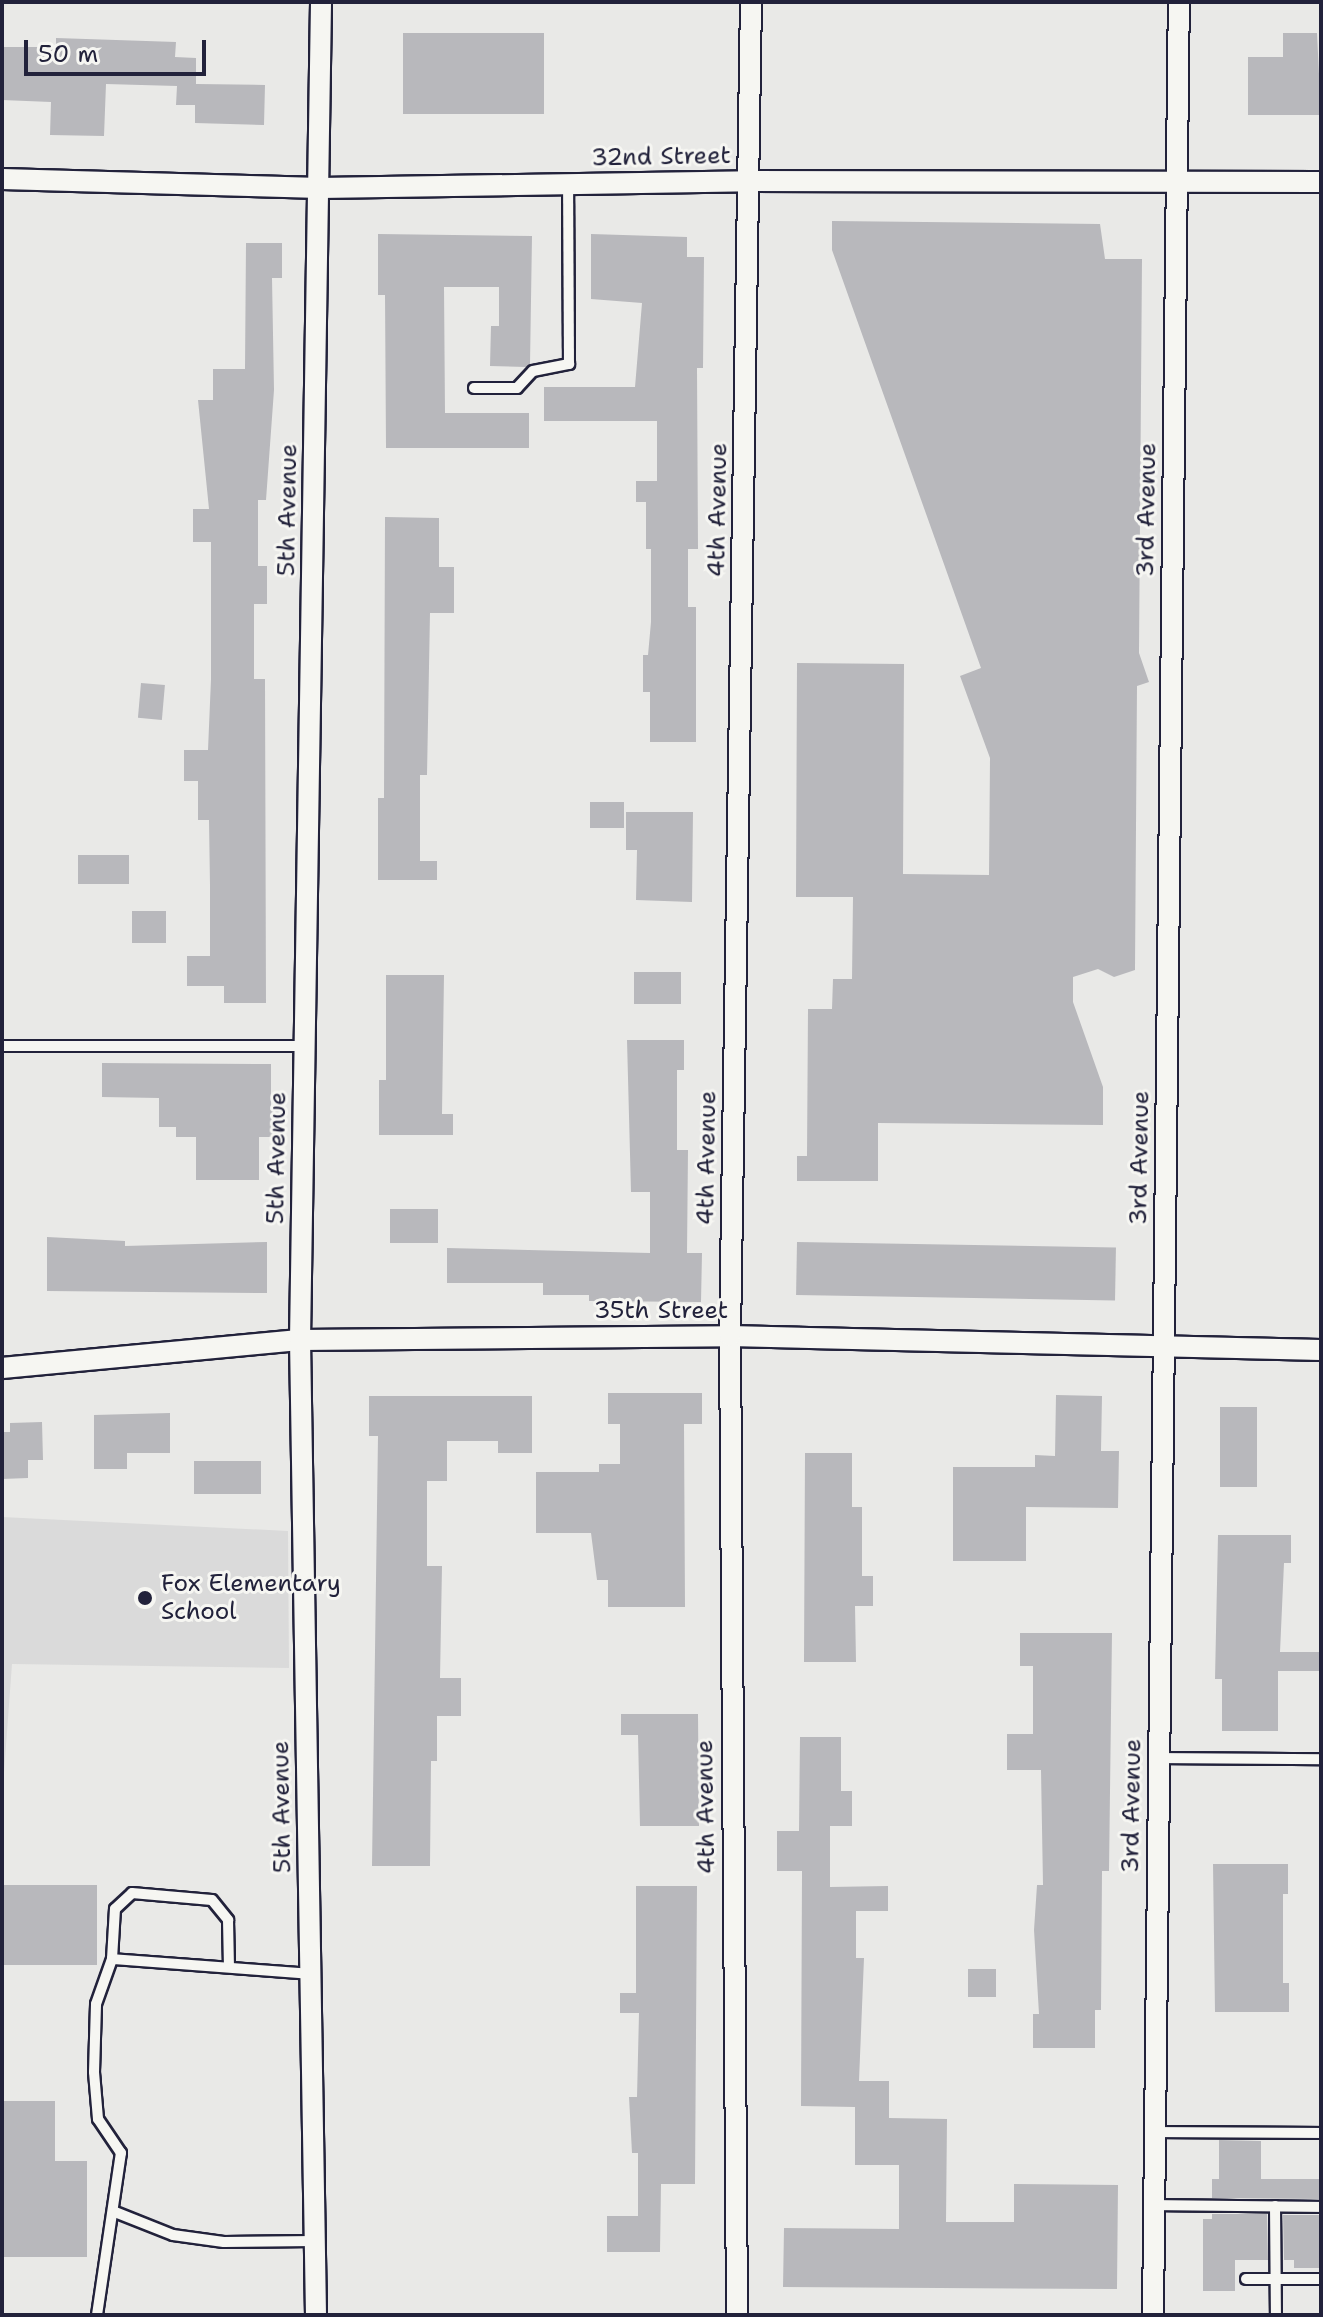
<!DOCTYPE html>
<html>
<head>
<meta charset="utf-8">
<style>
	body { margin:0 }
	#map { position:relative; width:1323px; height:2317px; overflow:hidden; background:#e9e9e7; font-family:"Shantell Sans",sans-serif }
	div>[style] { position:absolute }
	.built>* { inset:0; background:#dadada }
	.building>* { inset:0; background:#b8b8bc; transform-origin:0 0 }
	.roads { filter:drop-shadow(2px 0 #22223b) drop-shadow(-2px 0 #22223b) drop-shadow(0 2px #22223b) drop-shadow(0 -2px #22223b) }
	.lane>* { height:10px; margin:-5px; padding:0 5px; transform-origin:5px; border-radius:5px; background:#f6f6f2 }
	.street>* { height:20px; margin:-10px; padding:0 10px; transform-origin:10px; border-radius:10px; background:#f6f6f2 }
	.dots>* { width:22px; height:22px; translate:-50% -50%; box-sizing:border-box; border:4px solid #f6f6f2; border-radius:50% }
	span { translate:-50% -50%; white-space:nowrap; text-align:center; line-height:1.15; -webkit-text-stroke:6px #f6f6f2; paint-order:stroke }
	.street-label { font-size:24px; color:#22223b }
	.poi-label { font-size:24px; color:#22223b }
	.left { translate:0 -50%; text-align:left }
	.frame { position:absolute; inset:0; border:4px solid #22223b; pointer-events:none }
	.scale { position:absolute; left:24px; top:40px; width:182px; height:36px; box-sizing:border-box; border:4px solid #22223b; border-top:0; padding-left:10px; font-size:24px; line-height:28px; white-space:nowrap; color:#22223b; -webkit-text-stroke:6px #f6f6f2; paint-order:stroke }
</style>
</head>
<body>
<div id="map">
	<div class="built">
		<i style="clip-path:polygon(2px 1517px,288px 1531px,289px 1668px,12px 1664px,2px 1800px)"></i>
	</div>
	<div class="building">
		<i style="left:403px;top:33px;width:141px;height:81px"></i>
		<i style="clip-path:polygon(1283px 33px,1317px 33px,1321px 115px,1248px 115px,1248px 57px,1283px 57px)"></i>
		<i style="clip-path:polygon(56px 38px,176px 42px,175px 57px,196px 58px,196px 84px,265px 85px,264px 125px,195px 123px,195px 105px,176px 105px,177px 86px,106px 84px,104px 136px,50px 135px,51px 102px,2px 100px,2px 47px,56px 47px)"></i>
		<i style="clip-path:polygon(832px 221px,1100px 224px,1105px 259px,1142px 259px,1139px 653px,1149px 682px,1137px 686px,1135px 970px,1114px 977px,1098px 969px,1073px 977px,1073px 1002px,1103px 1087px,1103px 1125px,878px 1123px,878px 1181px,797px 1181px,797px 1156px,807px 1156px,808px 1009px,832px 1009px,833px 979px,852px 979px,853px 897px,796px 897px,797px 663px,904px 664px,903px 874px,989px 875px,990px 758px,960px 676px,981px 668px,832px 250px)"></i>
		<i style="clip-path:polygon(378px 234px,532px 236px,530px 364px,526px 367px,490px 366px,491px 326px,499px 326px,499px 287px,444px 287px,445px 413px,529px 413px,529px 448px,386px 448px,385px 295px,378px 295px)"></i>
		<i style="clip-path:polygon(591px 234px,687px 237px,687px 257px,704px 257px,703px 368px,697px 368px,698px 549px,688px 549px,688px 607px,696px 607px,696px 742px,650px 742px,650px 692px,643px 692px,643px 655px,648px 655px,651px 622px,651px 549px,646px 549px,646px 502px,636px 502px,636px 481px,657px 481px,657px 421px,544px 421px,544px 387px,635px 387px,642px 303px,591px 299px)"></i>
		<i style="clip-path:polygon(246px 243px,282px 243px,282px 278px,272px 278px,274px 390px,266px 500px,258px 500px,258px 566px,267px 566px,267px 604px,254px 604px,254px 679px,265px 679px,266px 1003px,224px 1003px,224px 986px,187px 986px,187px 956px,210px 956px,210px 886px,209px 820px,198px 820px,198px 781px,184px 781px,184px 750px,208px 750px,211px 679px,211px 542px,193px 542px,193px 509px,209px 509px,198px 400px,213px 400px,213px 369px,245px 369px)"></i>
		<i style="clip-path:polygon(385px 517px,439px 518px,439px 567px,454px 567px,454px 613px,430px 613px,427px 775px,420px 775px,420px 861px,437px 861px,437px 880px,378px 880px,378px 798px,384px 798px)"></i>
		<i style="left:141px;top:683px;width:24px;height:35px;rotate:5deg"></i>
		<i style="left:590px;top:802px;width:34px;height:26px"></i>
		<i style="clip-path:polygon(626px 812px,693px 812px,692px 902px,636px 900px,637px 850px,626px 850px)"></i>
		<i style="left:78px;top:855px;width:51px;height:29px"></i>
		<i style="left:132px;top:911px;width:34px;height:32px"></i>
		<i style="left:634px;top:972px;width:47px;height:32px"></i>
		<i style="clip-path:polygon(386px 975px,444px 975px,442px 1114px,453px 1114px,453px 1135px,379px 1135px,379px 1080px,386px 1080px)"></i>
		<i style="clip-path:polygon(627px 1040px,684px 1040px,684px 1070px,677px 1070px,677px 1150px,688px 1150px,687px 1253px,702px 1253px,701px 1302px,589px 1301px,589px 1295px,543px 1295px,543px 1283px,447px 1283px,447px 1248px,650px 1253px,650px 1192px,631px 1192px)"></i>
		<i style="clip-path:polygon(102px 1063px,271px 1064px,271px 1109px,281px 1109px,281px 1137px,259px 1137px,259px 1180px,196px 1180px,196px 1137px,176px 1137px,176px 1127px,159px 1127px,159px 1098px,102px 1097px)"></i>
		<i style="left:390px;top:1209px;width:48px;height:34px"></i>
		<i style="clip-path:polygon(47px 1237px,125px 1241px,125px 1246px,267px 1242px,267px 1293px,47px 1291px)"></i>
		<i style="left:797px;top:1242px;width:319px;height:53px;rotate:1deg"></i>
		<i style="clip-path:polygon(608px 1393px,702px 1393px,702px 1424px,684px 1424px,685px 1607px,608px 1607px,608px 1580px,597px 1580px,591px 1533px,536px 1533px,536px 1472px,599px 1472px,599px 1464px,620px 1464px,620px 1424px,608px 1424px)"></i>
		<i style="clip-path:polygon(1056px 1395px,1102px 1396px,1101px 1451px,1119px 1451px,1118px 1508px,1026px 1507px,1026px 1561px,953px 1561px,953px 1467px,1035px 1467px,1035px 1455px,1055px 1456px)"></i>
		<i style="clip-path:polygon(369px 1396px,532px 1396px,532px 1453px,498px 1453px,498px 1441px,447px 1441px,447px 1481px,427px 1481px,427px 1566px,442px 1566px,440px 1678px,461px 1678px,461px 1716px,437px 1716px,437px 1761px,431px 1761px,430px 1866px,372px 1866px,378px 1436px,369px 1436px)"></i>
		<i style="left:1220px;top:1407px;width:37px;height:80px"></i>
		<i style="clip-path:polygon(170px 1413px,170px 1453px,127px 1453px,127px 1469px,94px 1469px,94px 1415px)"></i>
		<i style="clip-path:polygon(42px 1422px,43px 1460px,28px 1460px,28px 1478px,2px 1479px,2px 1432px,10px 1432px,10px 1423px)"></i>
		<i style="clip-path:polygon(805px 1453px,852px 1453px,852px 1507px,862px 1507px,862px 1576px,873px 1576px,873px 1606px,855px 1606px,856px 1662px,804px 1662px)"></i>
		<i style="left:194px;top:1461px;width:67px;height:33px"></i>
		<i style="clip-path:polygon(1218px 1535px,1291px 1535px,1291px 1563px,1284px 1563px,1280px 1652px,1321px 1652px,1321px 1671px,1278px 1671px,1278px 1731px,1222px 1731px,1222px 1679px,1215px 1679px)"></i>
		<i style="clip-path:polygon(1020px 1633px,1112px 1633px,1109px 1871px,1102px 1871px,1101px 2010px,1095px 2010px,1095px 2048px,1033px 2048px,1033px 2014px,1039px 2014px,1034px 1930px,1037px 1885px,1043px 1885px,1041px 1770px,1007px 1770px,1007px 1734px,1033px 1734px,1033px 1666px,1020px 1666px)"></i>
		<i style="clip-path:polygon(621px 1714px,698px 1714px,699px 1826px,640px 1826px,638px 1735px,621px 1735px)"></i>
		<i style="clip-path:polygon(800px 1737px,841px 1737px,841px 1791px,852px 1791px,852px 1826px,830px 1826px,830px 1887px,888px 1886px,888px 1911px,856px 1911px,856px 1958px,864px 1958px,859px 2081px,889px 2081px,889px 2118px,947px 2119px,946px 2222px,1014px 2222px,1014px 2184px,1118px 2185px,1117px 2289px,783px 2287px,784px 2228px,899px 2229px,899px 2165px,855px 2165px,855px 2107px,801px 2106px,802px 1871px,777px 1871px,777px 1831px,799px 1831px)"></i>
		<i style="clip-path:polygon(1213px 1864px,1288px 1864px,1288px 1894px,1283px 1894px,1283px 1983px,1289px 1983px,1289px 2012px,1215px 2012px)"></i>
		<i style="left:2px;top:1885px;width:95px;height:80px"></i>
		<i style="clip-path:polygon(636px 1886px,697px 1886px,695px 2184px,661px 2184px,660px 2252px,607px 2252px,607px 2216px,638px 2216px,638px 2153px,632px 2153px,629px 2097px,637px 2097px,639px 2013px,620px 2013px,620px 1993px,636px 1993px)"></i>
		<i style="left:968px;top:1969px;width:28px;height:28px"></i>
		<i style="clip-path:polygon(3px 2101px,55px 2101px,55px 2161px,87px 2161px,87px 2257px,2px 2257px)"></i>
		<i style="clip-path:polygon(1219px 2140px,1261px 2141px,1261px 2179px,1321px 2179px,1321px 2199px,1212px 2198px,1212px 2179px,1219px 2179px)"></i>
		<i style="clip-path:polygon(1212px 2214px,1267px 2214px,1268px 2260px,1235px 2260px,1235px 2291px,1203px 2291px,1203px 2219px,1212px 2219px)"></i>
		<i style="clip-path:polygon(1283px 2215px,1321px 2215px,1321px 2268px,1294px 2268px,1294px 2260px,1284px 2260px)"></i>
	</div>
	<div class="roads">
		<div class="lane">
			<i style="left:474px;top:388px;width:43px"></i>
			<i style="left:517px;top:388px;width:23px;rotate:-47deg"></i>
			<i style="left:533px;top:371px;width:37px;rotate:-11deg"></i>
			<i style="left:569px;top:364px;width:180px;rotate:-90.3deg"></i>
			<i style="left:2px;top:1046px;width:303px"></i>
			<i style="left:1159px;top:1758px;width:162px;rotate:0.4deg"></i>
			<i style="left:112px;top:1959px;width:50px;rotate:-86.6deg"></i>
			<i style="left:115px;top:1909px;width:23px;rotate:-43deg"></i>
			<i style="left:132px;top:1893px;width:80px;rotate:5deg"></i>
			<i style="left:212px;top:1900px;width:26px;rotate:51deg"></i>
			<i style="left:228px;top:1920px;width:47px;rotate:88.8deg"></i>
			<i style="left:1154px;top:2132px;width:167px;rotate:0.3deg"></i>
			<i style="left:1154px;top:2205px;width:167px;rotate:0.7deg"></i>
			<i style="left:1275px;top:2206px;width:109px;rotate:89.5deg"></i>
			<i style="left:115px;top:2212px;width:62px;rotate:21.6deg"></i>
			<i style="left:173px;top:2235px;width:51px;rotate:7.8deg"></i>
			<i style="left:224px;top:2242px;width:90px;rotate:-0.6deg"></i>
			<i style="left:1246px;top:2279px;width:75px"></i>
			<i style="left:97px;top:2315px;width:164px;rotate:-81.6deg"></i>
			<i style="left:121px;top:2153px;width:41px;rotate:-124.1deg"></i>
			<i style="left:98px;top:2119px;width:47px;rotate:-94.9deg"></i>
			<i style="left:94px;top:2072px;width:68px;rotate:-88.3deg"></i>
			<i style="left:96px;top:2004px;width:48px;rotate:-70.4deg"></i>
			<i style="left:112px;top:1959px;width:199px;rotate:4.3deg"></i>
		</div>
		<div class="street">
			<i style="left:2px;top:179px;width:318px;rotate:1.6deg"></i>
			<i style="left:320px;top:188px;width:430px;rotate:-0.9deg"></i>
			<i style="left:750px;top:181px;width:571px;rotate:0.1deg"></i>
			<i style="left:2px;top:1368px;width:299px;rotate:-5.4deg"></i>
			<i style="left:300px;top:1340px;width:430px;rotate:-0.5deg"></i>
			<i style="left:730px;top:1336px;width:591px;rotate:1.36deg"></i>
			<i style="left:316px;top:2315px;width:975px;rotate:-90.94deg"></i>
			<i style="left:300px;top:1340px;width:1338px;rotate:-89.1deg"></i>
			<i style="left:737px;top:2315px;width:979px;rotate:-90.41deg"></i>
			<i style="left:730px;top:1336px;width:1334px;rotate:-89.1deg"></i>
			<i style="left:1153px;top:2315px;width:2313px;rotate:-89.36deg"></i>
		</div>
	</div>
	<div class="dots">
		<i style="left:145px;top:1598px;background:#22223b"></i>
	</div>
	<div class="street-label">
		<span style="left:661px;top:157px;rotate:-1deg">32nd Street</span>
		<span style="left:288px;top:510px;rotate:-89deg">5th Avenue</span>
		<span style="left:718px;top:510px;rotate:-89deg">4th Avenue</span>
		<span style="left:1147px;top:510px;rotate:-89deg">3rd Avenue</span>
		<span style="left:277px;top:1158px;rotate:-89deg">5th Avenue</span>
		<span style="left:707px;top:1158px;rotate:-89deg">4th Avenue</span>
		<span style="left:1140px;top:1158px;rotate:-89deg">3rd Avenue</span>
		<span style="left:661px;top:1311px">35th Street</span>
		<span style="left:1132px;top:1806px;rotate:-89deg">3rd Avenue</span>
		<span style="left:282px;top:1807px;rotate:-91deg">5th Avenue</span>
		<span style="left:706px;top:1807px;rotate:-91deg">4th Avenue</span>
	</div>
	<div class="poi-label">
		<span class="left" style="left:161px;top:1598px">Fox Elementary<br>School</span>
	</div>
	<div class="frame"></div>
	<div class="scale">50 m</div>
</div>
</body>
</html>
